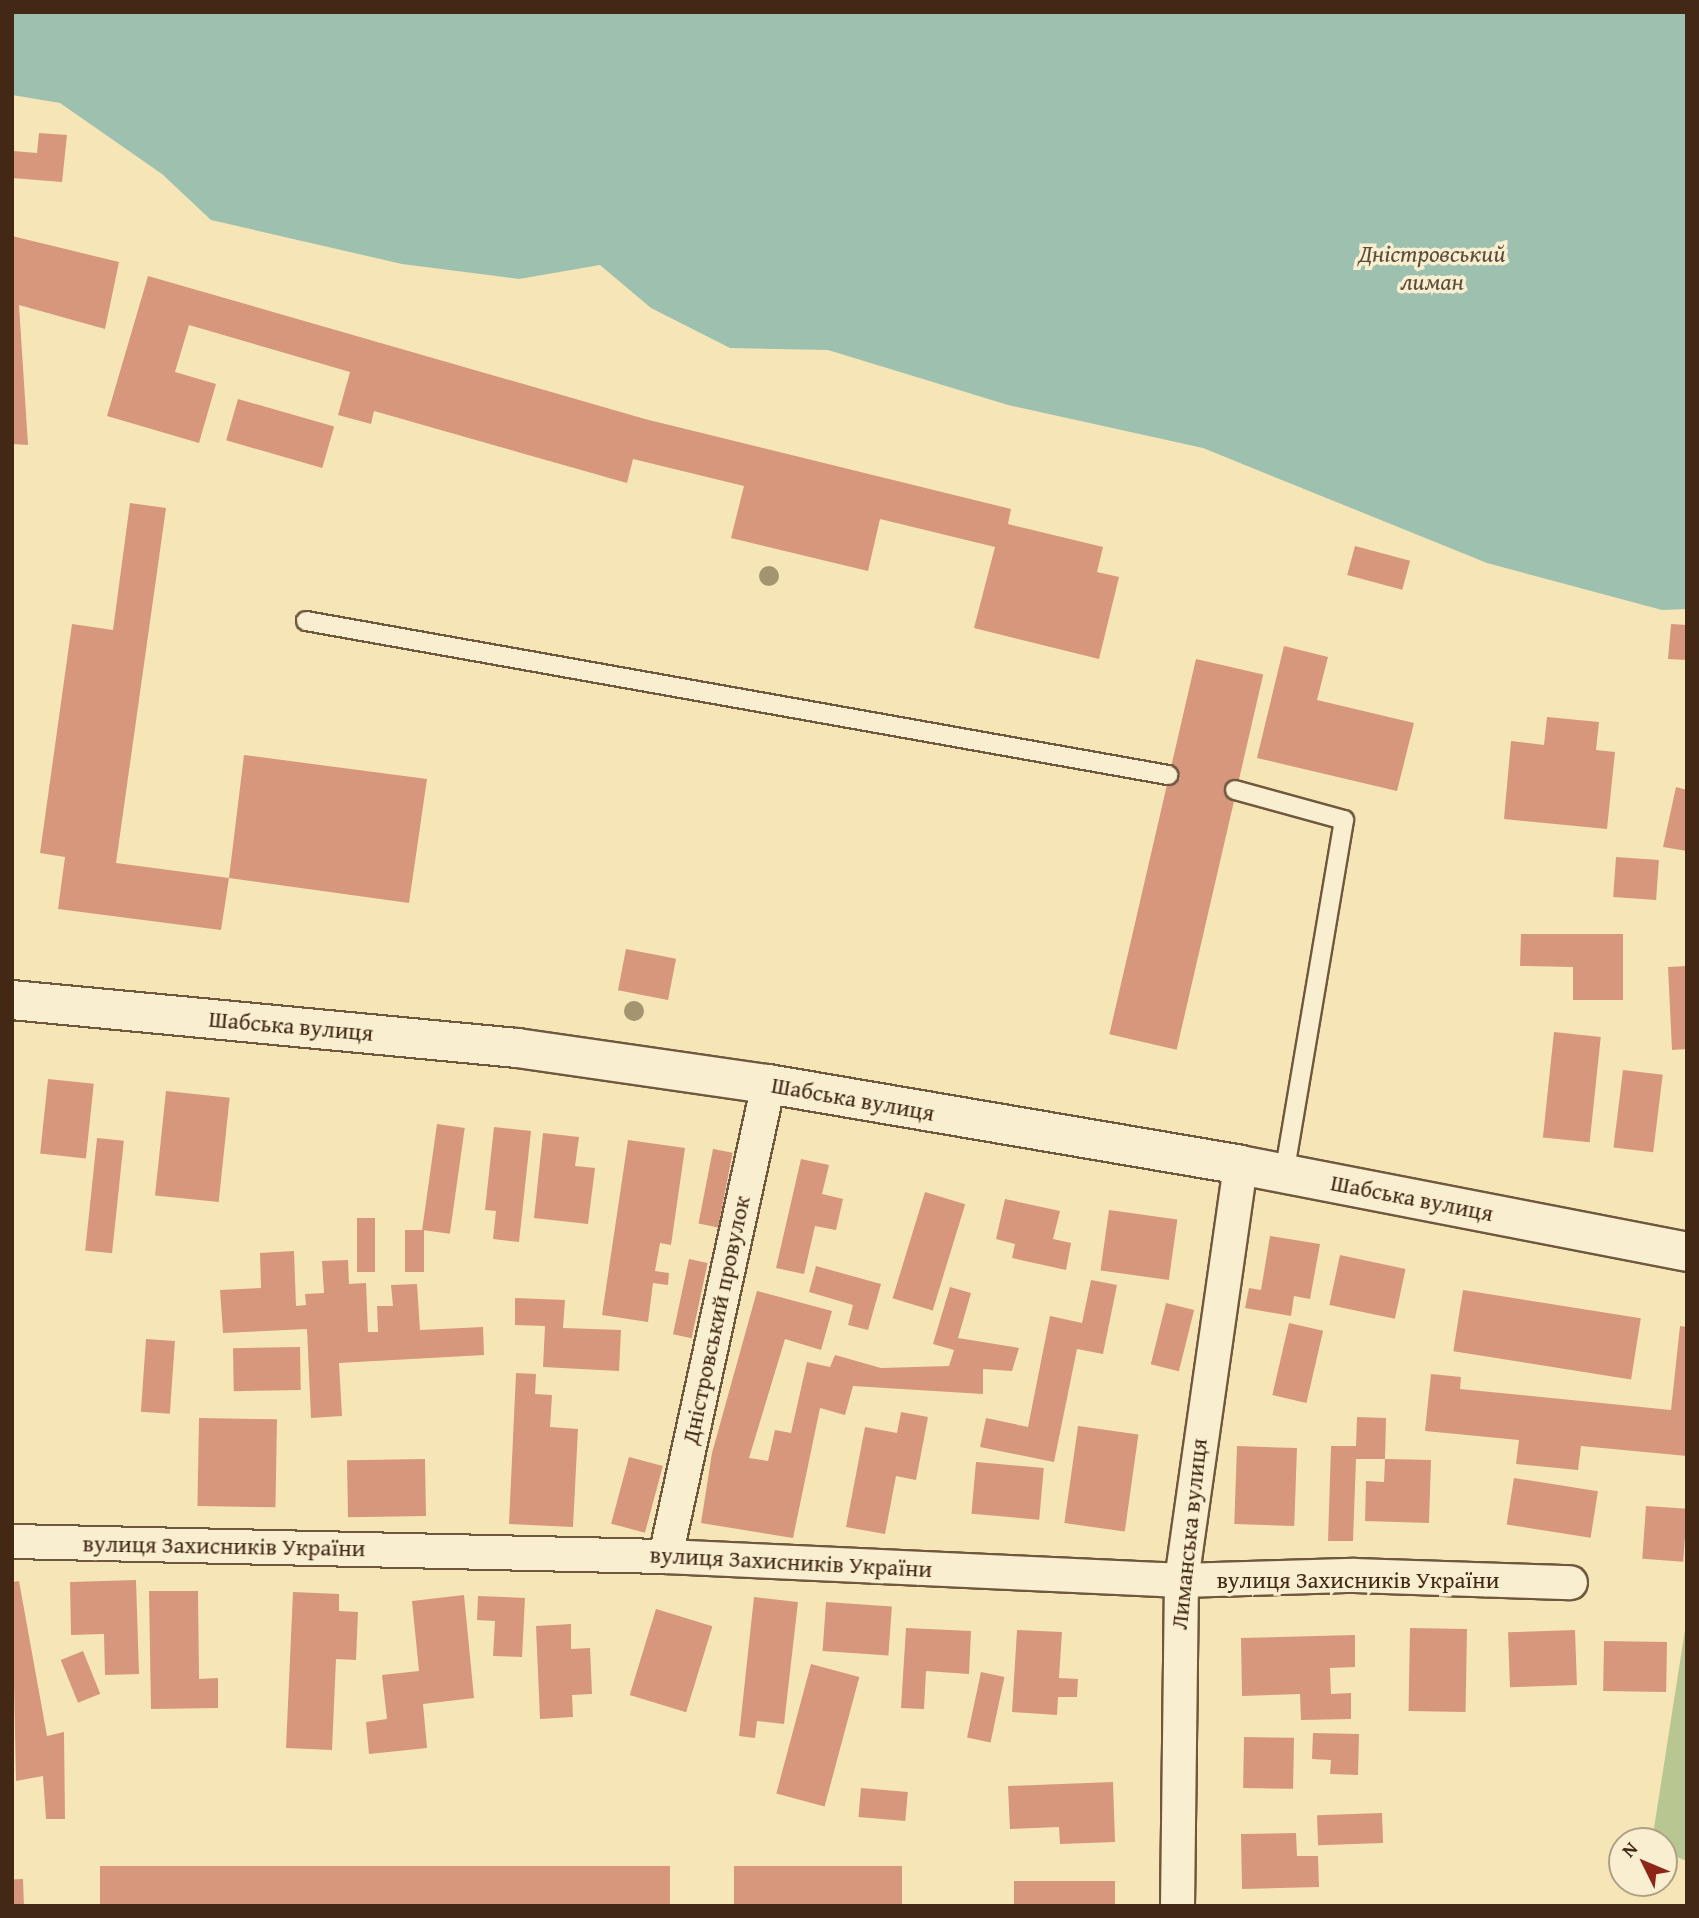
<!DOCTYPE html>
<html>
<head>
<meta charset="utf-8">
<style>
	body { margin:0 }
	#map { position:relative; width:1699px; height:1918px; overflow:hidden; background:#f6e6b7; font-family:"Gentium Book Plus",serif }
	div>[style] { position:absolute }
	.green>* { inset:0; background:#b8c692 }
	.water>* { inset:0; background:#9dc0af }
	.building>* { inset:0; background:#d6977d; transform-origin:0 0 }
	.roads { filter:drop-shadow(2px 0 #70583e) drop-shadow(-2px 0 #70583e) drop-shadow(0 2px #70583e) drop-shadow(0 -2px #70583e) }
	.lane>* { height:18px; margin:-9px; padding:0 9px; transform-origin:9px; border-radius:9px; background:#f9efd0 }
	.street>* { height:33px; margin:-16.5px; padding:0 16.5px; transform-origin:16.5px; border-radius:16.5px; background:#f9efd0 }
	.secondary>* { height:38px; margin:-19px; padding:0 19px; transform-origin:19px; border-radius:19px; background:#f9efd0 }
	.trees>* { width:20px; height:20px; margin:-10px; border-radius:50%; background:#a49470 }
	span { translate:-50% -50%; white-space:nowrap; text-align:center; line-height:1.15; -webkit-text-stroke:7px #f9efd0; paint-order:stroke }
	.street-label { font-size:23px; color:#432816 }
	.water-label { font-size:24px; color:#5a4e3c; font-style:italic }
	.frame { position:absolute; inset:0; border:14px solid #432816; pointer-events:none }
	.north { position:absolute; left:1608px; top:1827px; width:70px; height:70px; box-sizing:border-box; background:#f9efd0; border:2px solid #b09f86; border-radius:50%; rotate:313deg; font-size:19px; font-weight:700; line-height:28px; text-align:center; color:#432816 }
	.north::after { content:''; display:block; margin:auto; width:24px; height:32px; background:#8f2418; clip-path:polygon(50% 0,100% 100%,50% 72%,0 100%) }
</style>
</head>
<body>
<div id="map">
	<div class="green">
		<i style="clip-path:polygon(1687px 1617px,1687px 1861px,1664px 1852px,1664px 1841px,1652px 1841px)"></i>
	</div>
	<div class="water">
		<i style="clip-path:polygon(12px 12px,1687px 12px,1687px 609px,1662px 610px,1487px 563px,1203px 448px,1008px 405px,828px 350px,730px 348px,651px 308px,600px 265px,519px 279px,402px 264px,211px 220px,162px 174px,60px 103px,12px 95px)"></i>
	</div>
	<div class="building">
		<i style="clip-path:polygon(39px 133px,67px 135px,62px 182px,12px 178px,13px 151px,37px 153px)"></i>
		<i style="clip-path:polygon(12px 236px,119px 262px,105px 329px,19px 305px,28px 445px,12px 444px)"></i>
		<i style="clip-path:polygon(148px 276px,645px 419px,1011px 509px,1008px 524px,1103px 547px,1097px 572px,1119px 577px,1099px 659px,974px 628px,995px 547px,880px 519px,868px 571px,731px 538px,744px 486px,633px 459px,627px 483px,374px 411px,371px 424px,338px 415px,350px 372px,189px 325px,175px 372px,216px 384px,199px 443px,107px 416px)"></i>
		<i style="left:238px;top:399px;width:100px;height:43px;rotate:16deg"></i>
		<i style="clip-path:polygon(130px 503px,166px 508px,116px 863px,229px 878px,244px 755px,427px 779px,409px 903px,229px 878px,221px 930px,58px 909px,65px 857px,40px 853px,72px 624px,113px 630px)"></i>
		<i style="left:1355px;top:546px;width:57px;height:30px;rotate:15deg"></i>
		<i style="clip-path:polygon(1671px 624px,1687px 625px,1687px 660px,1668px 659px)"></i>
		<i style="clip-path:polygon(1284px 646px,1328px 657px,1317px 700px,1414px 723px,1397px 791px,1257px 758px)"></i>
		<i style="left:1196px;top:659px;width:69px;height:385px;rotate:13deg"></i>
		<i style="clip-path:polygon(1547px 717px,1599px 722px,1596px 750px,1615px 752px,1607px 829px,1504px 819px,1511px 741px,1544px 745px)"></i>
		<i style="clip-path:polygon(1676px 787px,1687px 790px,1687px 851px,1663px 847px)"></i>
		<i style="left:1616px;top:857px;width:43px;height:40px;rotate:4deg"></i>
		<i style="clip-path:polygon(1521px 934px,1623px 934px,1623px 1000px,1573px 1000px,1573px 967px,1520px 966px)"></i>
		<i style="left:626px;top:949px;width:51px;height:42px;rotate:11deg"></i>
		<i style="clip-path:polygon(1687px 966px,1687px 1049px,1672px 1050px,1668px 967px)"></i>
		<i style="left:1554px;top:1032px;width:47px;height:106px;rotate:6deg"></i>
		<i style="left:1623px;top:1070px;width:40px;height:78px;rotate:7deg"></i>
		<i style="left:48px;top:1079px;width:46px;height:75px;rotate:6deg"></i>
		<i style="left:166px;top:1091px;width:64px;height:105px;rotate:6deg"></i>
		<i style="left:437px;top:1124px;width:28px;height:107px;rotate:8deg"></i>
		<i style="clip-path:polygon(494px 1127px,531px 1131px,519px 1242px,493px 1239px,496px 1211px,485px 1210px)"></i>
		<i style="clip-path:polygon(543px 1133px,579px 1137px,575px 1166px,595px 1168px,588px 1224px,534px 1218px)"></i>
		<i style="left:97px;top:1138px;width:27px;height:113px;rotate:6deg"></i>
		<i style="clip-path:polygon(628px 1140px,685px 1148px,671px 1245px,660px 1243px,655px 1271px,669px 1273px,668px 1285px,653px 1283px,648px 1322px,602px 1315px)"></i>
		<i style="left:713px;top:1149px;width:20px;height:76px;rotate:11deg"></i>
		<i style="clip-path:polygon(801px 1159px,829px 1165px,822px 1194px,843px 1199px,836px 1230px,815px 1226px,804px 1274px,776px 1268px)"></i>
		<i style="left:925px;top:1192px;width:42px;height:111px;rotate:17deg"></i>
		<i style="clip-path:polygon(1005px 1199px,1060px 1211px,1053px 1239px,1071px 1243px,1066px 1270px,1012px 1258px,1015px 1244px,996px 1239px)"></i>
		<i style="left:1109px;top:1210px;width:69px;height:61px;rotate:8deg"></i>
		<i style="left:357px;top:1218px;width:18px;height:54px"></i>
		<i style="left:424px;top:1230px;width:42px;height:19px;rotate:90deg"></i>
		<i style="clip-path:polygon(1270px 1236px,1320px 1244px,1310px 1299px,1294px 1296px,1291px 1316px,1245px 1308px,1249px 1288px,1261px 1290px)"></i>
		<i style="clip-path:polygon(294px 1251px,296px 1306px,306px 1305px,305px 1294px,324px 1293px,322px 1261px,348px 1260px,349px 1284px,366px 1283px,368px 1332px,378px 1332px,377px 1306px,393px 1306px,391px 1285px,417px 1284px,420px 1330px,483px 1327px,484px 1355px,339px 1363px,342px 1416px,311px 1418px,307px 1329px,223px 1333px,220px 1290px,261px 1288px,260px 1253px)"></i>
		<i style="left:1340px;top:1255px;width:67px;height:51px;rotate:12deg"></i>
		<i style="left:689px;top:1259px;width:19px;height:77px;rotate:12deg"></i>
		<i style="clip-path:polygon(816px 1266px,881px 1284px,868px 1330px,848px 1325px,853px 1305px,809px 1292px)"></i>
		<i style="clip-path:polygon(1091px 1280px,1117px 1285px,1103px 1354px,1077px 1349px,1054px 1462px,980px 1447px,986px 1418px,1028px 1427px,1050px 1316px,1082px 1323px)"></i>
		<i style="clip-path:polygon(950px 1287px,971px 1293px,958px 1338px,1019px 1348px,1012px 1371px,983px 1369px,983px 1394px,853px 1386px,845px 1415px,820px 1408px,793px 1538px,701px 1523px,712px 1453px,757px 1291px,832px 1311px,821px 1350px,785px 1339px,749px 1458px,768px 1461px,775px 1430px,791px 1433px,807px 1362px,830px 1367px,835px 1355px,881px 1368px,949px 1366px,954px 1350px,933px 1344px)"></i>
		<i style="left:1463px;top:1290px;width:180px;height:62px;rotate:9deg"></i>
		<i style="clip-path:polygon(515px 1298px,565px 1300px,563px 1328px,621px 1330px,619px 1371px,543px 1367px,545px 1326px,515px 1325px)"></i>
		<i style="left:1166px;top:1303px;width:29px;height:63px;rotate:14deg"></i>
		<i style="left:1289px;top:1323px;width:35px;height:74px;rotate:13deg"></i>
		<i style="clip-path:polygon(1680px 1326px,1687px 1327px,1687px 1456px,1581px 1446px,1578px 1470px,1516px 1464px,1519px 1440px,1425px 1431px,1431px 1374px,1461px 1377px,1460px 1389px,1671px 1410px)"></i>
		<i style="left:146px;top:1339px;width:29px;height:73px;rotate:4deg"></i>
		<i style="left:300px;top:1347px;width:43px;height:67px;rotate:89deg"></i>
		<i style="clip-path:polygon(516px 1373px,536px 1374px,535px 1394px,552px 1395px,550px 1427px,578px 1429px,573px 1527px,509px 1524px)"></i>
		<i style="clip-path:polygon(901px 1412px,928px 1417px,916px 1480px,896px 1476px,885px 1534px,846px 1527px,865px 1427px,897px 1433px)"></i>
		<i style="clip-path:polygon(1357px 1417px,1386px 1418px,1385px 1459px,1356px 1459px,1353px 1541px,1328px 1541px,1331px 1446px,1356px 1446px)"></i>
		<i style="left:199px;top:1418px;width:78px;height:88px;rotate:1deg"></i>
		<i style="left:1078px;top:1426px;width:61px;height:98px;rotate:8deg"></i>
		<i style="left:1237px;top:1446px;width:60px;height:78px;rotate:2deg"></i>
		<i style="left:629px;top:1457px;width:35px;height:69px;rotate:15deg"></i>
		<i style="left:425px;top:1459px;width:57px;height:78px;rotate:89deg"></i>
		<i style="clip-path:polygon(1385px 1459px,1431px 1460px,1429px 1523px,1365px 1521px,1366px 1481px,1384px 1482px)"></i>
		<i style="left:976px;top:1462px;width:68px;height:52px;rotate:5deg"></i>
		<i style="left:1514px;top:1478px;width:85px;height:47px;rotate:9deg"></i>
		<i style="left:1646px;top:1506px;width:41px;height:53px;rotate:4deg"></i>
		<i style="clip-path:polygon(136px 1580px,139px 1674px,105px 1675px,104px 1634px,71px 1635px,70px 1582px)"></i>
		<i style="clip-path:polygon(19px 1581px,47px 1736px,64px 1732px,65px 1819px,46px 1819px,43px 1776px,16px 1781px,12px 1582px)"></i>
		<i style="clip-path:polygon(149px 1591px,198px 1591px,199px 1679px,218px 1678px,218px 1708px,151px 1709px)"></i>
		<i style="clip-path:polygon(293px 1592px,339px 1594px,339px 1611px,358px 1612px,356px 1660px,336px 1659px,332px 1750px,286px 1748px)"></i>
		<i style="clip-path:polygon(464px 1595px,474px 1698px,423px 1704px,427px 1748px,369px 1754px,366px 1722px,387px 1719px,382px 1675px,419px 1671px,412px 1601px)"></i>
		<i style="clip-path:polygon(478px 1596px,525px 1598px,522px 1657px,493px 1656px,495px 1621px,477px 1620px)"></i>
		<i style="clip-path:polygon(754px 1597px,798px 1602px,784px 1724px,757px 1721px,755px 1738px,739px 1736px)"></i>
		<i style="left:826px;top:1602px;width:66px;height:49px;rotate:4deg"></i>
		<i style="left:656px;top:1609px;width:59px;height:90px;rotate:17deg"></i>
		<i style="clip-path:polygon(571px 1624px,571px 1649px,590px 1648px,592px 1694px,572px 1695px,573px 1717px,540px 1719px,536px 1626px)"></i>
		<i style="clip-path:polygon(906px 1628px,971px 1631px,969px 1674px,926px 1671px,924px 1709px,901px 1708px)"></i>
		<i style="left:1410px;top:1628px;width:57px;height:83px;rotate:1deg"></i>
		<i style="clip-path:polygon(1017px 1630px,1062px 1632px,1059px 1678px,1078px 1679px,1077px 1697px,1058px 1697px,1057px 1715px,1012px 1712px)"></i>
		<i style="left:1575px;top:1630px;width:55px;height:67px;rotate:88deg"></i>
		<i style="clip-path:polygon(1355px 1635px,1355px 1667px,1330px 1668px,1331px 1694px,1351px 1693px,1351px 1719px,1301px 1720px,1300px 1694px,1242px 1696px,1241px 1638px)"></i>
		<i style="left:1604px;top:1641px;width:63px;height:50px;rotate:1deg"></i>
		<i style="left:83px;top:1651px;width:46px;height:24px;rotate:68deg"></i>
		<i style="left:811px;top:1664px;width:50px;height:134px;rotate:15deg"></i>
		<i style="left:981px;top:1672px;width:24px;height:67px;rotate:12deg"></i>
		<i style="clip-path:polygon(1313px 1733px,1359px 1734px,1358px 1775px,1330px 1774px,1331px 1760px,1312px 1759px)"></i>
		<i style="left:1244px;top:1737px;width:50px;height:51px;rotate:1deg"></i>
		<i style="clip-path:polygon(1113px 1782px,1115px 1842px,1060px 1844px,1059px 1827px,1010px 1829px,1008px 1786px)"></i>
		<i style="left:861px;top:1788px;width:47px;height:29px;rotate:5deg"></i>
		<i style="left:1382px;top:1813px;width:30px;height:65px;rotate:88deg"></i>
		<i style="clip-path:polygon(1296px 1833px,1297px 1856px,1318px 1856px,1319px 1887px,1242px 1889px,1241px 1834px)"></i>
		<i style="left:670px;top:1866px;width:40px;height:570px;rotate:90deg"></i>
		<i style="left:902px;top:1866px;width:40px;height:168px;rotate:90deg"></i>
		<i style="left:23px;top:1879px;width:27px;height:11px;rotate:88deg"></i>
		<i style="left:1115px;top:1881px;width:25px;height:101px;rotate:90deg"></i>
	</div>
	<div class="roads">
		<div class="lane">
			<i style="left:306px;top:621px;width:876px;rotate:10.13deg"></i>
			<i style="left:1235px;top:790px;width:113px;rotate:15.4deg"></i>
			<i style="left:1344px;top:820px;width:359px;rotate:99.6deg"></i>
		</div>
		<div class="street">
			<i style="left:12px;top:1541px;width:653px;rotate:1.32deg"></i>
			<i style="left:665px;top:1556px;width:517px;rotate:2.66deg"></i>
			<i style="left:1181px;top:1580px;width:173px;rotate:-1.7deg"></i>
			<i style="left:1354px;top:1575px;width:216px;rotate:1.9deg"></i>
			<i style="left:665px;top:1556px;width:483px;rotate:-77.7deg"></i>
			<i style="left:1177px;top:1906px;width:326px;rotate:-89.3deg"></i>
			<i style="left:1181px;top:1580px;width:419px;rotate:-81.9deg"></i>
		</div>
		<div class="secondary">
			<i style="left:12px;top:1000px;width:507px;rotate:5.43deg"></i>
			<i style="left:517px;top:1048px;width:254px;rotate:8.2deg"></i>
			<i style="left:768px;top:1084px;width:479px;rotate:9.7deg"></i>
			<i style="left:1240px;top:1165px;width:455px;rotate:11deg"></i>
		</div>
	</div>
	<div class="trees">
		<i style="left:769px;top:576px"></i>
		<i style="left:634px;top:1011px"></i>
	</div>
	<div class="street-label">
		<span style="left:291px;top:1026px;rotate:5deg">Шабська вулиця</span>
		<span style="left:853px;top:1099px;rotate:10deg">Шабська вулиця</span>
		<span style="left:1412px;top:1198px;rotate:11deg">Шабська вулиця</span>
		<span style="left:716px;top:1320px;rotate:-78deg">Дністровський провулок</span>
		<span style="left:1189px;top:1534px;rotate:-84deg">Лиманська вулиця</span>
		<span style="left:224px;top:1546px;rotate:1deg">вулиця Захисників України</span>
		<span style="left:791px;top:1562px;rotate:3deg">вулиця Захисників України</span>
		<span style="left:1358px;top:1580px">вулиця Захисників України</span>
	</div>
	<div class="water-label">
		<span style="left:1432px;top:268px">Дністровський<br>лиман</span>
	</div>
	<div class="frame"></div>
	<div class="north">N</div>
</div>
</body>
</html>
